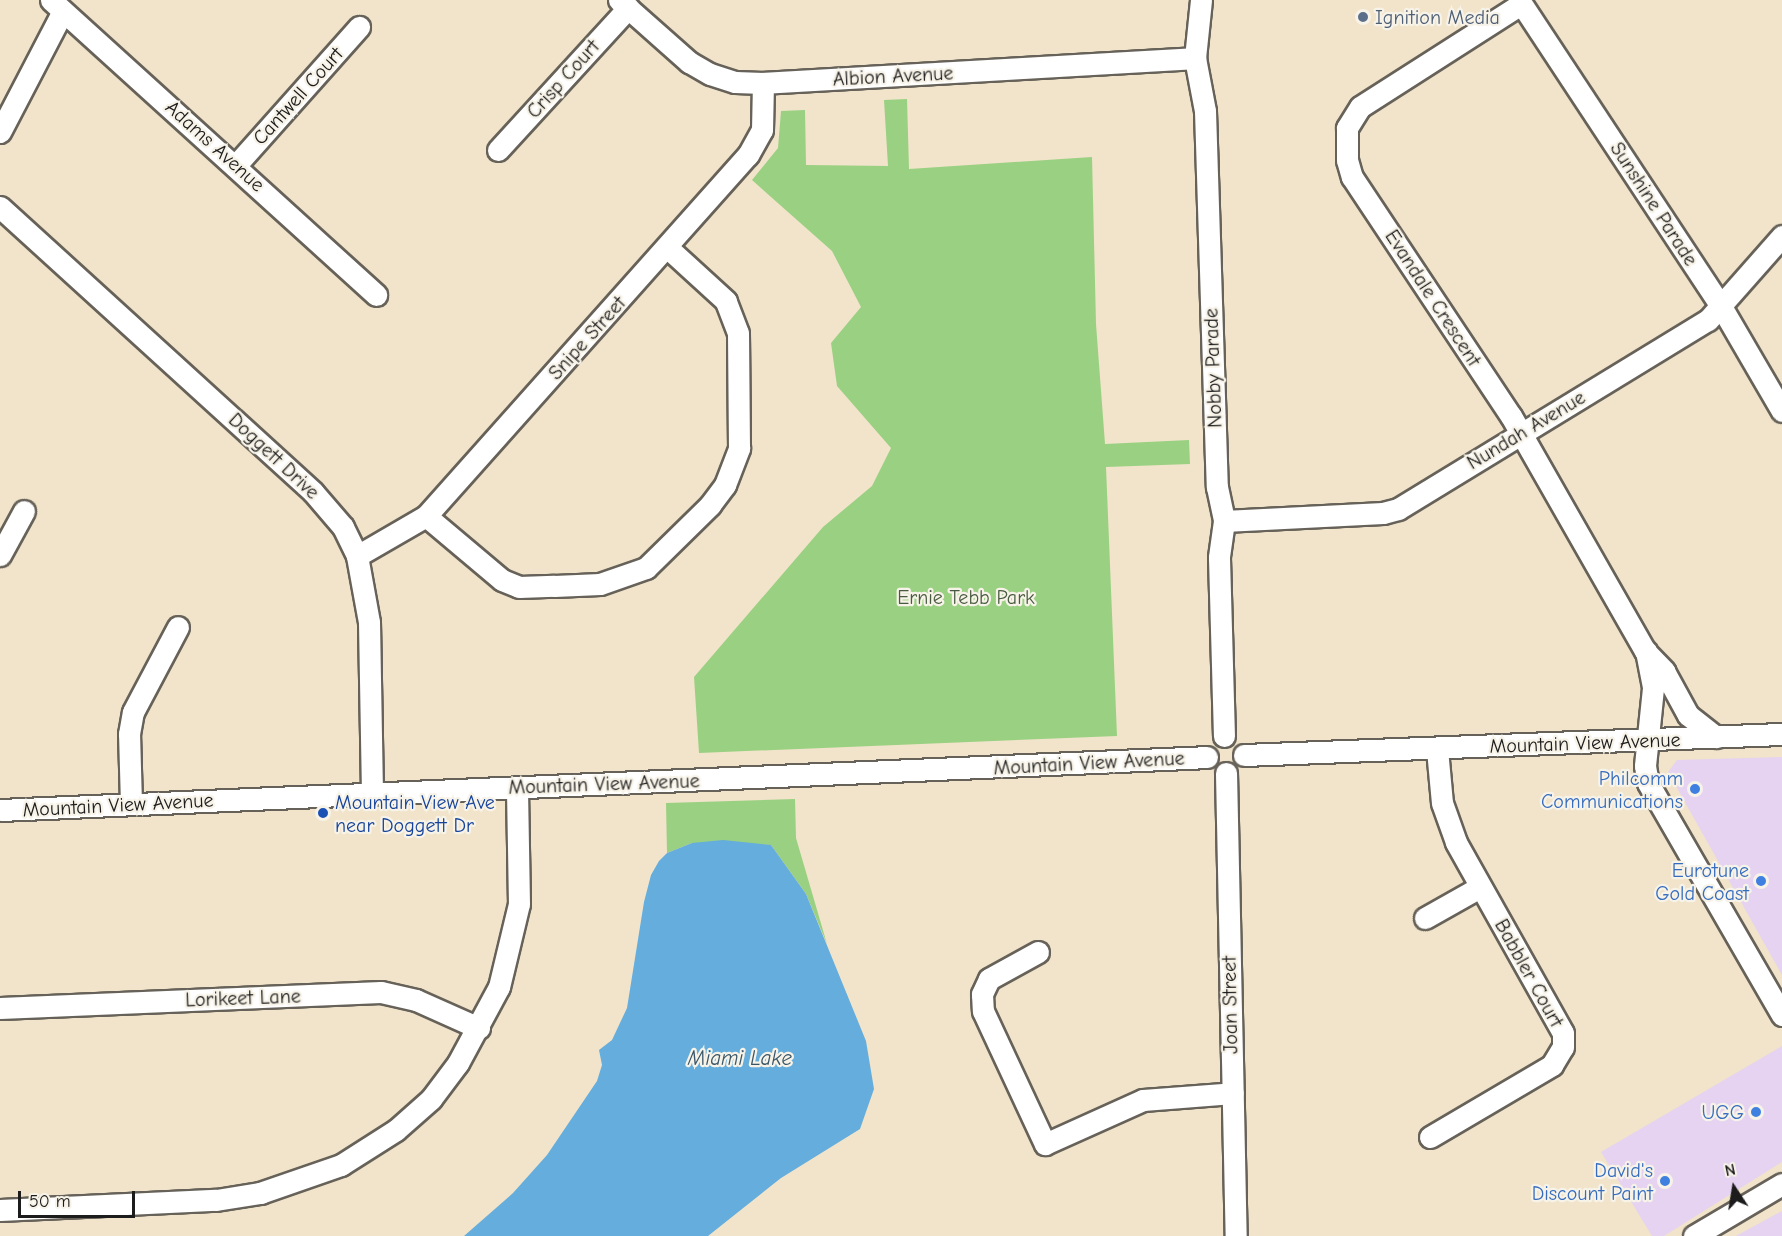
<!DOCTYPE html>
<html>
<head>
<meta charset="utf-8">
<style>
	body { margin:0 }
	#map { position:relative; width:1782px; height:1236px; overflow:hidden; background:#f1e4ca; font-family:"Comic Neue",sans-serif }
	div>[style] { position:absolute }
	.built>* { inset:0; background:#e5d3f1 }
	.green>* { inset:0; background:#9ad082 }
	.water>* { inset:0; background:#64addc }
	.roads { filter:drop-shadow(2px 0 #676259) drop-shadow(-2px 0 #676259) drop-shadow(0 2px #676259) drop-shadow(0 -2px #676259) }
	.minor>* { height:21px; margin:-10.5px; padding:0 10.5px; transform-origin:10.5px; border-radius:10.5px; background:#fff }
	.dots>* { width:16px; height:16px; translate:-50% -50%; box-sizing:border-box; border:3px solid #f7f3e8; border-radius:50% }
	span { translate:-50% -50%; white-space:nowrap; text-align:center; line-height:1.15; -webkit-text-stroke:4.5px #f7f3e8; paint-order:stroke }
	.service-label { font-size:20px; color:#4e5e75 }
	.left { translate:0 -50%; text-align:left }
	.street-label { font-size:20px; color:#1c1c1c }
	.park-label { font-size:20px; color:#485b40 }
	.shop-label { font-size:20px; color:#366cbe }
	.right { translate:-100% -50%; text-align:right }
	.transit-label { font-size:20px; color:#164399 }
	.water-label { font-size:21px; color:#395669; font-style:italic }
	.north { position:absolute; left:1704px; top:1158px; width:60px; height:60px; -webkit-text-stroke:4px #f7f3e8; paint-order:stroke; rotate:348deg; font-size:16px; font-weight:700; line-height:24px; text-align:center; color:#1c1c1c }
	.north::after { content:''; display:block; margin:auto; width:21px; height:27px; background:#1c1c1c; clip-path:polygon(50% 0,100% 100%,50% 72%,0 100%) }
	.scale { position:absolute; left:18px; top:1191px; width:117px; height:27px; box-sizing:border-box; border:3px solid #1c1c1c; border-top:0; padding-left:8px; font-size:18px; line-height:21px; white-space:nowrap; color:#1c1c1c; -webkit-text-stroke:4px #f7f3e8; paint-order:stroke }
</style>
</head>
<body>
<div id="map">
	<div class="built">
		<i style="clip-path:polygon(1782px 757px,1782px 975px,1668px 772px,1677px 760px)"></i>
		<i style="clip-path:polygon(1782px 1046px,1782px 1162px,1664px 1236px,1652px 1236px,1601px 1152px)"></i>
		<i style="clip-path:polygon(1782px 1211px,1782px 1236px,1736px 1236px)"></i>
	</div>
	<div class="green">
		<i style="clip-path:polygon(907px 99px,909px 169px,1092px 157px,1096px 324px,1105px 444px,1189px 440px,1190px 464px,1106px 467px,1117px 736px,699px 753px,694px 677px,823px 527px,872px 486px,891px 448px,837px 386px,831px 343px,861px 307px,832px 251px,752px 180px,778px 148px,781px 111px,805px 110px,806px 165px,888px 166px,884px 100px)"></i>
		<i style="clip-path:polygon(795px 799px,796px 838px,827px 944px,806px 894px,771px 845px,692px 843px,667px 853px,666px 803px)"></i>
	</div>
	<div class="water">
		<i style="clip-path:polygon(723px 840px,771px 845px,806px 894px,866px 1041px,874px 1089px,860px 1129px,781px 1178px,708px 1236px,464px 1236px,513px 1193px,547px 1155px,597px 1081px,602px 1065px,599px 1050px,612px 1040px,627px 1008px,644px 902px,651px 875px,659px 861px,667px 853px,692px 843px)"></i>
	</div>
	<div class="roads">
		<div class="minor">
			<i style="left:51px;top:0;width:439px;rotate:42.2deg"></i>
			<i style="left:619px;top:0;width:94px;rotate:41.5deg"></i>
			<i style="left:689px;top:62px;width:24px;rotate:30deg"></i>
			<i style="left:710px;top:74px;width:26px;rotate:18deg"></i>
			<i style="left:735px;top:82px;width:28px;rotate:2deg"></i>
			<i style="left:763px;top:83px;width:433px;rotate:-3.3deg"></i>
			<i style="left:1201px;top:0;width:58px;rotate:95.9deg"></i>
			<i style="left:1195px;top:58px;width:54px;rotate:79.3deg"></i>
			<i style="left:1205px;top:111px;width:376px;rotate:88.2deg"></i>
			<i style="left:1217px;top:487px;width:35px;rotate:78deg"></i>
			<i style="left:1224px;top:521px;width:37px;rotate:98deg"></i>
			<i style="left:1219px;top:558px;width:178px;rotate:88.4deg"></i>
			<i style="left:1519px;top:0;width:369px;rotate:56.6deg"></i>
			<i style="left:1722px;top:308px;width:119px;rotate:59.8deg"></i>
			<i style="left:1521px;top:4px;width:191px;rotate:147.4deg"></i>
			<i style="left:1360px;top:107px;width:25px;rotate:122deg"></i>
			<i style="left:1347px;top:128px;width:32px;rotate:90deg"></i>
			<i style="left:1347px;top:160px;width:18px;rotate:74deg"></i>
			<i style="left:1352px;top:177px;width:287px;rotate:56.4deg"></i>
			<i style="left:1511px;top:416px;width:271px;rotate:60.3deg"></i>
			<i style="left:1645px;top:651px;width:28px;rotate:46deg"></i>
			<i style="left:1664px;top:671px;width:50px;rotate:61.4deg"></i>
			<i style="left:1688px;top:715px;width:36px;rotate:38deg"></i>
			<i style="left:0;top:132px;width:136px;rotate:-62.5deg"></i>
			<i style="left:498px;top:150px;width:193px;rotate:-47.5deg"></i>
			<i style="left:236px;top:165px;width:185px;rotate:-48.3deg"></i>
			<i style="left:0;top:207px;width:423px;rotate:42.3deg"></i>
			<i style="left:313px;top:492px;width:46px;rotate:49.4deg"></i>
			<i style="left:343px;top:527px;width:32px;rotate:64deg"></i>
			<i style="left:357px;top:556px;width:67px;rotate:79.7deg"></i>
			<i style="left:369px;top:622px;width:171px;rotate:89deg"></i>
			<i style="left:426px;top:516px;width:99px;rotate:40.1deg"></i>
			<i style="left:502px;top:580px;width:18px;rotate:22deg"></i>
			<i style="left:519px;top:587px;width:35px;rotate:-2deg"></i>
			<i style="left:554px;top:586px;width:46px;rotate:-2.5deg"></i>
			<i style="left:600px;top:584px;width:49px;rotate:-19.2deg"></i>
			<i style="left:646px;top:568px;width:90px;rotate:-44.5deg"></i>
			<i style="left:710px;top:505px;width:25px;rotate:-53deg"></i>
			<i style="left:725px;top:485px;width:40px;rotate:-69deg"></i>
			<i style="left:739px;top:448px;width:115px;rotate:-90.5deg"></i>
			<i style="left:738px;top:333px;width:34px;rotate:-111deg"></i>
			<i style="left:726px;top:301px;width:79px;rotate:-137.6deg"></i>
			<i style="left:1224px;top:521px;width:159px;rotate:-2.9deg"></i>
			<i style="left:1383px;top:513px;width:16px;rotate:-15deg"></i>
			<i style="left:1398px;top:509px;width:363px;rotate:-31.4deg"></i>
			<i style="left:1708px;top:320px;width:112px;rotate:-48.6deg"></i>
			<i style="left:0;top:555px;width:50px;rotate:-61.4deg"></i>
			<i style="left:357px;top:556px;width:80px;rotate:-30.1deg"></i>
			<i style="left:426px;top:516px;width:484px;rotate:-48.3deg"></i>
			<i style="left:748px;top:155px;width:29px;rotate:-61deg"></i>
			<i style="left:762px;top:130px;width:47px;rotate:-88.8deg"></i>
			<i style="left:1646px;top:651px;width:38px;rotate:79deg"></i>
			<i style="left:1653px;top:688px;width:78px;rotate:95.9deg"></i>
			<i style="left:1645px;top:766px;width:17px;rotate:80deg"></i>
			<i style="left:1648px;top:783px;width:268px;rotate:60deg"></i>
			<i style="left:1244px;top:755px;width:538px;rotate:-2.24deg"></i>
			<i style="left:1226px;top:773px;width:463px;rotate:88.8deg"></i>
			<i style="left:131px;top:804px;width:70px;rotate:-91.6deg"></i>
			<i style="left:129px;top:734px;width:22px;rotate:-80deg"></i>
			<i style="left:133px;top:712px;width:96px;rotate:-62.1deg"></i>
			<i style="left:0;top:810px;width:1208px;rotate:-2.51deg"></i>
			<i style="left:1425px;top:918px;width:63px;rotate:-29.4deg"></i>
			<i style="left:1038px;top:952px;width:56px;rotate:151.1deg"></i>
			<i style="left:989px;top:979px;width:17px;rotate:115deg"></i>
			<i style="left:982px;top:994px;width:17px;rotate:87deg"></i>
			<i style="left:983px;top:1011px;width:147px;rotate:65deg"></i>
			<i style="left:1045px;top:1144px;width:107px;rotate:-24.2deg"></i>
			<i style="left:1143px;top:1100px;width:90px;rotate:-4.4deg"></i>
			<i style="left:0;top:1008px;width:381px;rotate:-2.4deg"></i>
			<i style="left:381px;top:992px;width:36px;rotate:13deg"></i>
			<i style="left:416px;top:1000px;width:69px;rotate:24deg"></i>
			<i style="left:1430px;top:1137px;width:142px;rotate:-30.5deg"></i>
			<i style="left:1552px;top:1065px;width:21px;rotate:-59deg"></i>
			<i style="left:1563px;top:1047px;width:14px;rotate:-90deg"></i>
			<i style="left:1563px;top:1033px;width:219px;rotate:-119.3deg"></i>
			<i style="left:1456px;top:842px;width:41px;rotate:-109.7deg"></i>
			<i style="left:1442px;top:803px;width:54px;rotate:-95.3deg"></i>
			<i style="left:0;top:1210px;width:216px;rotate:-2.7deg"></i>
			<i style="left:216px;top:1200px;width:45px;rotate:-9deg"></i>
			<i style="left:260px;top:1193px;width:86px;rotate:-19.1deg"></i>
			<i style="left:341px;top:1165px;width:65px;rotate:-32.5deg"></i>
			<i style="left:396px;top:1130px;width:47px;rotate:-41.5deg"></i>
			<i style="left:431px;top:1099px;width:45px;rotate:-53.1deg"></i>
			<i style="left:458px;top:1063px;width:86px;rotate:-61.7deg"></i>
			<i style="left:499px;top:987px;width:85px;rotate:-76.5deg"></i>
			<i style="left:519px;top:904px;width:117px;rotate:-91deg"></i>
			<i style="left:1694px;top:1236px;width:102px;rotate:-30.6deg"></i>
		</div>
	</div>
	<div class="dots">
		<i style="left:1363px;top:17px;background:#5c6f8a"></i>
		<i style="left:1695px;top:789px;background:#3f7fe0"></i>
		<i style="left:323px;top:813px;background:#1a4fb4"></i>
		<i style="left:1761px;top:881px;background:#3f7fe0"></i>
		<i style="left:1756px;top:1112px;background:#3f7fe0"></i>
		<i style="left:1665px;top:1181px;background:#3f7fe0"></i>
	</div>
	<div class="service-label">
		<span class="left" style="left:1375px;top:17px">Ignition Media</span>
	</div>
	<div class="street-label">
		<span style="left:893px;top:76px;rotate:-3deg">Albion Avenue</span>
		<span style="left:563px;top:79px;rotate:-48deg">Crisp Court</span>
		<span style="left:298px;top:96px;rotate:-48deg">Cantwell Court</span>
		<span style="left:215px;top:146px;rotate:42deg">Adams Avenue</span>
		<span style="left:1654px;top:204px;rotate:57deg">Sunshine Parade</span>
		<span style="left:1433px;top:298px;rotate:57deg">Evandale Crescent</span>
		<span style="left:587px;top:338px;rotate:-48deg">Snipe Street</span>
		<span style="left:1213px;top:368px;rotate:-92deg">Nobby Parade</span>
		<span style="left:1526px;top:430px;rotate:-31deg">Nundah Avenue</span>
		<span style="left:274px;top:456px;rotate:43deg">Doggett Drive</span>
		<span style="left:1585px;top:743px;rotate:-2deg">Mountain View Avenue</span>
		<span style="left:1089px;top:763px;rotate:-3deg">Mountain View Avenue</span>
		<span style="left:604px;top:784px;rotate:-2deg">Mountain View Avenue</span>
		<span style="left:118px;top:805px;rotate:-3deg">Mountain View Avenue</span>
		<span style="left:1529px;top:973px;rotate:61deg">Babbler Court</span>
		<span style="left:243px;top:998px;rotate:-2deg">Lorikeet Lane</span>
		<span style="left:1230px;top:1005px;rotate:-91deg">Joan Street</span>
	</div>
	<div class="park-label">
		<span style="left:966px;top:597px">Ernie Tebb Park</span>
	</div>
	<div class="shop-label">
		<span class="right" style="left:1683px;top:790px">Philcomm<br>Communications</span>
		<span class="right" style="left:1749px;top:882px">Eurotune<br>Gold Coast</span>
		<span class="right" style="left:1744px;top:1112px">UGG</span>
		<span class="right" style="left:1653px;top:1182px">David's<br>Discount Paint</span>
	</div>
	<div class="transit-label">
		<span class="left" style="left:335px;top:814px">Mountain View Ave<br>near Doggett Dr</span>
	</div>
	<div class="water-label">
		<span style="left:740px;top:1058px">Miami Lake</span>
	</div>
	<div class="north">N</div>
	<div class="scale">50 m</div>
</div>
</body>
</html>
